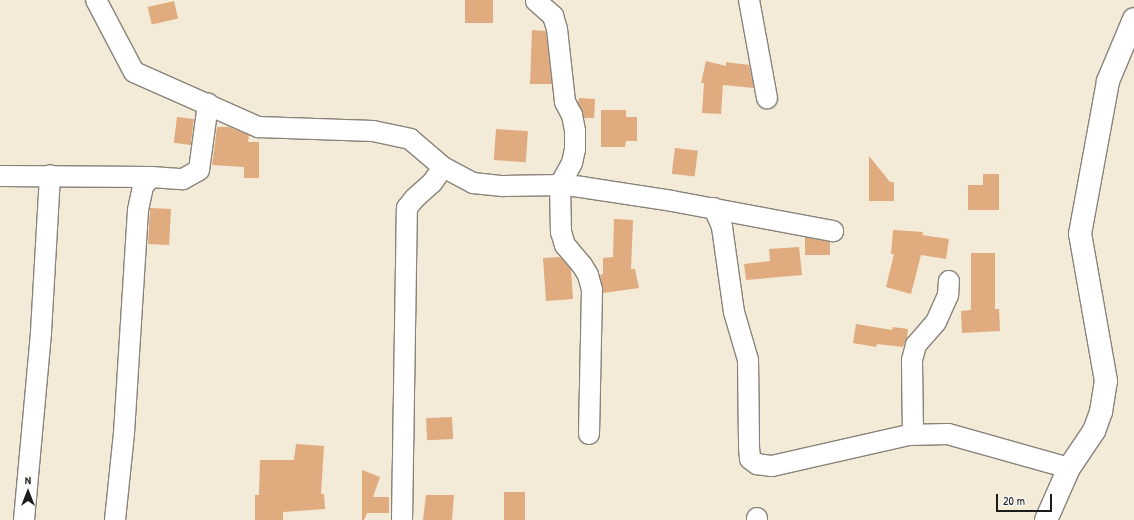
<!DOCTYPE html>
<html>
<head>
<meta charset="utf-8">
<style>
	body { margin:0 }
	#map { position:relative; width:1134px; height:520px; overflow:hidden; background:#f3ead8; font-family:"Patrick Hand",sans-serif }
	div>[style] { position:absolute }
	.building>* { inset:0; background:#e0ab7e; transform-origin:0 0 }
	.roads { filter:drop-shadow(1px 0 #88837a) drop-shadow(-1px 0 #88837a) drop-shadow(0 1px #88837a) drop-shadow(0 -1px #88837a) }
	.minor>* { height:20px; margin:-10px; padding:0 10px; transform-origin:10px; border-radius:10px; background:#fff }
	.tertiary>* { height:22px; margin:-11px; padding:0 11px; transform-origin:11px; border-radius:11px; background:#fff }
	span { translate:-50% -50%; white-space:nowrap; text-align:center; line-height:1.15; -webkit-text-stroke:3px #f6f6f2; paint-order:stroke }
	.north { position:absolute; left:8px; top:472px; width:40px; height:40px; -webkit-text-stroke:3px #f6f6f2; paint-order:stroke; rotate:0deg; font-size:11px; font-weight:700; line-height:16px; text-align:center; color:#1c1c1c }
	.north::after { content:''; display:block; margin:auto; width:14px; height:18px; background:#1c1c1c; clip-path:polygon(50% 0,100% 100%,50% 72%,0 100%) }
	.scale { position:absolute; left:996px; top:494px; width:56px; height:18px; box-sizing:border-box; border:2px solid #1c1c1c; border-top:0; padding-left:5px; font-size:12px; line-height:14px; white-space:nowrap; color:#1c1c1c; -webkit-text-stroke:3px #f6f6f2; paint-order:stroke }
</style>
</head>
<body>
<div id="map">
	<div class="building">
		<i style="left:465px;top:0;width:28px;height:23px"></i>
		<i style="left:174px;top:1px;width:18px;height:27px;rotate:77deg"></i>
		<i style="clip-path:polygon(532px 30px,546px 31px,552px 84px,530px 84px)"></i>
		<i style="clip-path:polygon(706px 61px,726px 66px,726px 62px,749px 65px,754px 88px,723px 85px,721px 114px,702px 113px,704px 83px,701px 83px)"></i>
		<i style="clip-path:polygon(579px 98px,595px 99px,594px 118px,584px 118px,578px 103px)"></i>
		<i style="clip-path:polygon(601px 110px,626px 110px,626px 117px,637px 117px,637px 141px,626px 141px,625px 147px,601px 147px)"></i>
		<i style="left:177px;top:117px;width:17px;height:26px;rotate:7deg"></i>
		<i style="clip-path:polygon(217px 127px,229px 127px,249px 135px,248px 142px,259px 142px,259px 178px,244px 178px,244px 167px,212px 165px)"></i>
		<i style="left:496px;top:129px;width:32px;height:31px;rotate:4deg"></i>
		<i style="left:675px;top:148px;width:23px;height:26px;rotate:7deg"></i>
		<i style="clip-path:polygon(869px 156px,890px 182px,894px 182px,894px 201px,869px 201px)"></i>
		<i style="clip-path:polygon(983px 174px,999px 174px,999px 210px,968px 210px,968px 185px,983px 185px)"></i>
		<i style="left:150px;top:208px;width:21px;height:36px;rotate:3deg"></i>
		<i style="clip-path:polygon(614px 219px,633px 220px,631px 269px,635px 269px,639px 288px,603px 293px,600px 275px,603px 274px,603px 258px,613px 257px)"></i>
		<i style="clip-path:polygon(893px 230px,923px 232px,922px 235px,949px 239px,946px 259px,921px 255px,911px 294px,886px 287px,894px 254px,891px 254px)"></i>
		<i style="clip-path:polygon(805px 237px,830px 242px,830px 255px,805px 255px)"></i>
		<i style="clip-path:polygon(799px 247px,802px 275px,746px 280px,744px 264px,770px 261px,769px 249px)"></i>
		<i style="clip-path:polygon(971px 253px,995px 253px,995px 309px,999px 309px,1000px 331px,962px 333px,961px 311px,971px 310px)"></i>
		<i style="clip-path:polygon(560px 257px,571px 269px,573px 299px,546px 301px,543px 258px)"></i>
		<i style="clip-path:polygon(856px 324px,892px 330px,893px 327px,908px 329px,907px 338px,903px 347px,877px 344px,876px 347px,853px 343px)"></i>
		<i style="left:452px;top:417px;width:22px;height:26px;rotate:87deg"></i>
		<i style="clip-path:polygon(296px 444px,324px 446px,321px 494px,324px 494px,325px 509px,283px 512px,283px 520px,255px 520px,255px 495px,259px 495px,260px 460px,294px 460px)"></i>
		<i style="clip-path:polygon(362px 470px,380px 477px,373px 497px,389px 497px,389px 513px,367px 513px,364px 520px,362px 520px)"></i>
		<i style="left:504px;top:492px;width:21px;height:28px"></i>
		<i style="clip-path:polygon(426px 495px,454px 495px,452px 520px,423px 520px)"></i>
	</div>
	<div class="roads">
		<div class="minor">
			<i style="left:96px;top:0;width:81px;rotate:62.2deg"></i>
			<i style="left:134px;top:72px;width:136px;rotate:23.9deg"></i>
			<i style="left:258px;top:127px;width:115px;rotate:2deg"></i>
			<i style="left:373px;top:131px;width:38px;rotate:12deg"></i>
			<i style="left:410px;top:139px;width:43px;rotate:40.3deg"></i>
			<i style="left:443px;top:167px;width:34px;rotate:28deg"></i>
			<i style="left:473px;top:183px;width:30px;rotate:6deg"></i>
			<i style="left:503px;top:186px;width:57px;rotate:-1deg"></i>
			<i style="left:560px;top:185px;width:21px;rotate:5deg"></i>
			<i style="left:581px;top:187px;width:92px;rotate:8.7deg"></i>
			<i style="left:672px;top:201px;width:164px;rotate:10.6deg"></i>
			<i style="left:749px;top:0;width:100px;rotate:79.6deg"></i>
			<i style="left:536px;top:1px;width:23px;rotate:41deg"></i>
			<i style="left:553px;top:16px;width:14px;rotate:73deg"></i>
			<i style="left:557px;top:29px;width:73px;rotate:83.7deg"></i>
			<i style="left:565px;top:102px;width:15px;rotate:62deg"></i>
			<i style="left:572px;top:115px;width:16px;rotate:79deg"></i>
			<i style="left:575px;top:131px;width:18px;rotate:90deg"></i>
			<i style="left:575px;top:149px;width:14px;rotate:102deg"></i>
			<i style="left:572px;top:163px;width:25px;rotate:119deg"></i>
			<i style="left:560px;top:185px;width:47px;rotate:88.8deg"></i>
			<i style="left:561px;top:232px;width:14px;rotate:73deg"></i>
			<i style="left:565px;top:245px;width:26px;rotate:50deg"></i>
			<i style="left:582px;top:265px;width:12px;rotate:59deg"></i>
			<i style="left:588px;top:275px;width:16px;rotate:75deg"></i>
			<i style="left:592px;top:290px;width:144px;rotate:91.2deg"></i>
			<i style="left:0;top:176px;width:151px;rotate:0.4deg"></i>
			<i style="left:151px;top:177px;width:32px;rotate:4deg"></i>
			<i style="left:183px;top:179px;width:18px;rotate:-29deg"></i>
			<i style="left:199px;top:170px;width:67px;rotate:-82.2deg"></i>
			<i style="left:714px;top:208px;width:21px;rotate:67deg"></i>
			<i style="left:722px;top:227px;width:86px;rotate:82deg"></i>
			<i style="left:734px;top:312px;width:50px;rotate:73.7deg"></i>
			<i style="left:748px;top:360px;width:87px;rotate:89.3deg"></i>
			<i style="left:749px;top:447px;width:12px;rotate:85deg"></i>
			<i style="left:750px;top:459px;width:9px;rotate:36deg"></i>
			<i style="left:757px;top:464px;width:15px;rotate:8deg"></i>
			<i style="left:772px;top:466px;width:139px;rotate:-12.8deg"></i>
			<i style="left:908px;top:435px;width:40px;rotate:-1.4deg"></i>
			<i style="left:948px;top:434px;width:126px;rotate:15.7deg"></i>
			<i style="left:913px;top:434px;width:74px;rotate:-90.8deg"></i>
			<i style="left:912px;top:360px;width:16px;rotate:-75deg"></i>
			<i style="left:916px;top:345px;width:30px;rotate:-49deg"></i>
			<i style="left:936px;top:322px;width:30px;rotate:-66deg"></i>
			<i style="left:948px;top:295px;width:14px;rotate:-86deg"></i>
			<i style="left:24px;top:520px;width:189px;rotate:-84.8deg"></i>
			<i style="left:41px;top:332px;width:157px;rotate:-86.7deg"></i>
			<i style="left:115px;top:520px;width:87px;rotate:-84.1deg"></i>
			<i style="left:124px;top:433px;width:223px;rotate:-86.4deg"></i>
			<i style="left:138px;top:210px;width:25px;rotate:-78deg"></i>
			<i style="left:143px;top:186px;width:12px;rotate:-48deg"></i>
			<i style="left:402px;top:520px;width:312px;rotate:-89.1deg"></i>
			<i style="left:407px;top:208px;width:11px;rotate:-52deg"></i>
			<i style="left:414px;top:199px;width:24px;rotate:-42deg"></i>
			<i style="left:432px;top:183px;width:19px;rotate:-55deg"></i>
			<i style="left:757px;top:520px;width:2px;rotate:-90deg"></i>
		</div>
		<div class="tertiary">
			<i style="left:1046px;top:520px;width:57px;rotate:-66.1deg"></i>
			<i style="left:1069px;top:468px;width:45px;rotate:-56deg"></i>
			<i style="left:1094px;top:431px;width:20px;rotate:-70deg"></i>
			<i style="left:1101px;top:412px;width:31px;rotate:-81deg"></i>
			<i style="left:1106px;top:381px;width:149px;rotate:-100deg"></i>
			<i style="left:1080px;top:234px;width:156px;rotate:-79.6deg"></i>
			<i style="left:1108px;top:81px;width:67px;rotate:-67.2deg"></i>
		</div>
	</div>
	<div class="north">N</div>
	<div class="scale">20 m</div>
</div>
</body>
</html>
